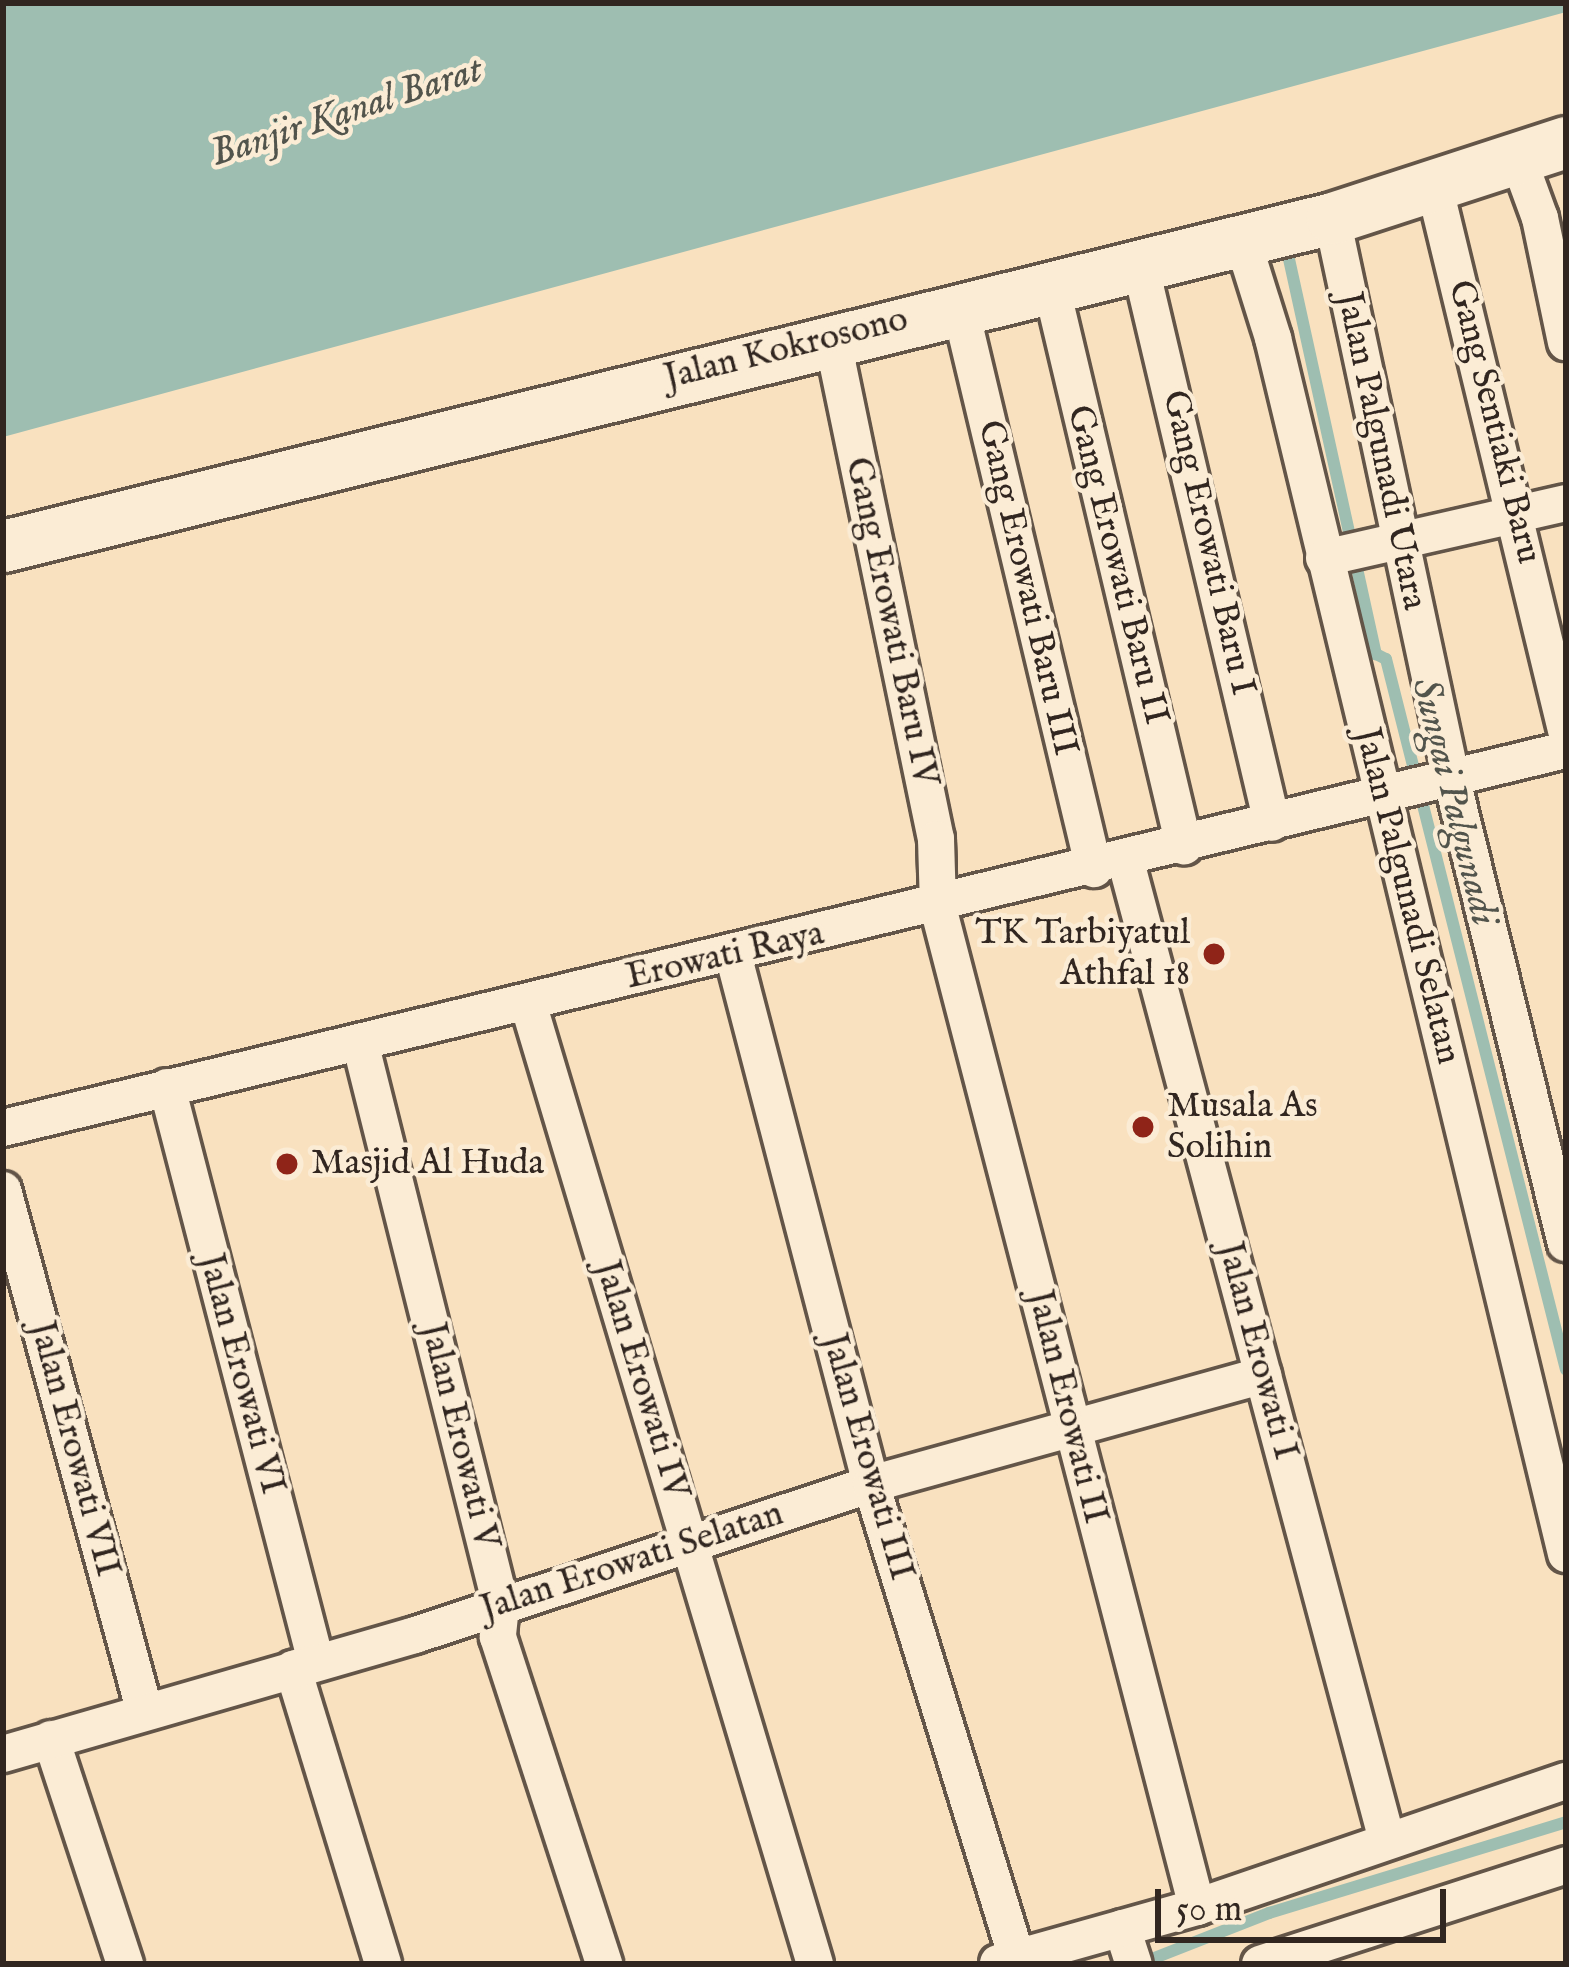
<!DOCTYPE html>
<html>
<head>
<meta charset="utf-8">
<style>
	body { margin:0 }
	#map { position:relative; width:1569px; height:1967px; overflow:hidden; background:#f9e1bf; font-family:"IM FELL English",serif }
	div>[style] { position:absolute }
	.water>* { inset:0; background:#9ebeb1 }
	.stream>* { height:12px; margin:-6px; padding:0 6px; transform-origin:6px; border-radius:6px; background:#9ebeb1 }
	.roads { filter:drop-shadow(3px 0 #635548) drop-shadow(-3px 0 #635548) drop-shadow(0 3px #635548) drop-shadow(0 -3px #635548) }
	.street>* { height:36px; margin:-18px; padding:0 18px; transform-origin:18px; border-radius:18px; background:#fbecd5 }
	.secondary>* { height:51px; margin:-25.5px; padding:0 25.5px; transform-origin:25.5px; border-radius:25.5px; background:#fbecd5 }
	.dots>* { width:33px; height:33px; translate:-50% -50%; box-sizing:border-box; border:6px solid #fbecd5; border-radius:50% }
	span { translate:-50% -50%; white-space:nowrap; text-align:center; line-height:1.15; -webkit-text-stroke:9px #fbecd5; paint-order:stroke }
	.street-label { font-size:36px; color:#312620 }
	.poi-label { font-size:36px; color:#312620 }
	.right { translate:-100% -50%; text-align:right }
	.left { translate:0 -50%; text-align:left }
	.water-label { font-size:39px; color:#52544c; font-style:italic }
	.frame { position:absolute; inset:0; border:6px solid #312620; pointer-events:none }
	.scale { position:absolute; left:1155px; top:1889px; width:291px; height:54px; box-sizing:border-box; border:6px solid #312620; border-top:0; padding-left:15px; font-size:36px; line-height:42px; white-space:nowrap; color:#312620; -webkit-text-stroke:9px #fbecd5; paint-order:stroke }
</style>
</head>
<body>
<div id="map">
	<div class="water">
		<i style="clip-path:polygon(16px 3px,1566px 3px,1566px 12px,3px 437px,3px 6px)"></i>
	</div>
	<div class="stream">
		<i style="left:1287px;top:250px;width:414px;rotate:77.6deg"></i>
		<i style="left:1376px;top:654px;width:11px;rotate:27deg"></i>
		<i style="left:1386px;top:659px;width:733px;rotate:75.79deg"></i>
		<i style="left:1139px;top:1964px;width:140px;rotate:-21.4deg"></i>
		<i style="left:1269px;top:1913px;width:311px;rotate:-17deg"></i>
	</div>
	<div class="roads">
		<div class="street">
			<i style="left:1518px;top:158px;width:64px;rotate:69.9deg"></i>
			<i style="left:1540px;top:218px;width:127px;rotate:78.2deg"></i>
			<i style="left:1434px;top:185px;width:561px;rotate:76.39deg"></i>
			<i style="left:1332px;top:218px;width:571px;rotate:77.96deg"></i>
			<i style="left:1451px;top:776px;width:481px;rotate:76.2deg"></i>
			<i style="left:1242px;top:239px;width:104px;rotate:72.6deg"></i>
			<i style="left:1273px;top:338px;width:1251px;rotate:76.45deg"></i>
			<i style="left:1140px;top:264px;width:574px;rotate:76.71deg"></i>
			<i style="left:1051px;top:285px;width:577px;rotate:76.66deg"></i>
			<i style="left:960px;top:307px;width:578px;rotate:76.59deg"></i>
			<i style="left:832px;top:337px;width:513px;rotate:78.3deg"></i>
			<i style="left:936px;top:839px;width:68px;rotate:88.3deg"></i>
			<i style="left:938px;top:907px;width:1033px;rotate:75.48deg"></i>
			<i style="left:1324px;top:558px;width:248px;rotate:-12.8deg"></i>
			<i style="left:1126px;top:862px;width:1012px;rotate:75.06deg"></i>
			<i style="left:733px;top:954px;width:548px;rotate:75.41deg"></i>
			<i style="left:871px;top:1484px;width:494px;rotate:72.9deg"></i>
			<i style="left:528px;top:1003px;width:1003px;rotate:73.37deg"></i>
			<i style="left:360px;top:1042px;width:581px;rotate:75.96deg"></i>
			<i style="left:501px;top:1606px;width:31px;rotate:96deg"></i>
			<i style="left:498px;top:1637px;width:344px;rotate:72deg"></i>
			<i style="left:167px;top:1087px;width:594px;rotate:75.47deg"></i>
			<i style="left:316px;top:1662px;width:24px;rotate:163deg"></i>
			<i style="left:293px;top:1669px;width:308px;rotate:73deg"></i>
			<i style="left:3px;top:1128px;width:1608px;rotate:-13.6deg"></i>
			<i style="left:3px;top:1190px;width:538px;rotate:74.8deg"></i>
			<i style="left:51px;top:1739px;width:237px;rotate:71.8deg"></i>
			<i style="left:3px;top:1754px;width:429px;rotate:-16.1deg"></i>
			<i style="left:415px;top:1635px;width:480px;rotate:-18.3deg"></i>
			<i style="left:871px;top:1484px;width:407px;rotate:-15.5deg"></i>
			<i style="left:1122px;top:1928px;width:38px;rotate:72deg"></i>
			<i style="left:998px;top:1963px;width:207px;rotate:-15.7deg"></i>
			<i style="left:1197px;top:1907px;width:390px;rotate:-18.9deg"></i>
			<i style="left:1260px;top:1964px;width:322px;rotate:-17.9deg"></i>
		</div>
		<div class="secondary">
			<i style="left:3px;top:546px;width:1369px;rotate:-13.86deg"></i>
			<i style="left:1332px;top:218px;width:246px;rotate:-18deg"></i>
		</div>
	</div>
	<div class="dots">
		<i style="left:1214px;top:954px;background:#8f2418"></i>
		<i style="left:1143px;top:1127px;background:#8f2418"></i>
		<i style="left:287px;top:1164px;background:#8f2418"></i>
	</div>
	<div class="street-label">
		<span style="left:786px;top:349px;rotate:-14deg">Jalan Kokrosono</span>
		<span style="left:1494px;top:422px;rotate:76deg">Gang Sentiaki Baru</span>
		<span style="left:1381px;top:451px;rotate:78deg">Jalan Palgunadi Utara</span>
		<span style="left:1208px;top:543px;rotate:77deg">Gang Erowati Baru I</span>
		<span style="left:1117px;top:565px;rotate:76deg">Gang Erowati Baru II</span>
		<span style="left:1027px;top:588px;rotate:77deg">Gang Erowati Baru III</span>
		<span style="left:891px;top:622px;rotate:78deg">Gang Erowati Baru IV</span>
		<span style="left:1407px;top:896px;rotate:76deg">Jalan Palgunadi Selatan</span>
		<span style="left:725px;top:956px;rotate:-13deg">Erowati Raya</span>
		<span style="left:1257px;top:1351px;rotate:75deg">Jalan Erowati I</span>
		<span style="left:241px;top:1374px;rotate:75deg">Jalan Erowati VI</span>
		<span style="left:641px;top:1380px;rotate:73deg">Jalan Erowati IV</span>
		<span style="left:1067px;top:1407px;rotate:76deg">Jalan Erowati II</span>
		<span style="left:459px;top:1436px;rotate:76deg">Jalan Erowati V</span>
		<span style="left:74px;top:1449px;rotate:75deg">Jalan Erowati VII</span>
		<span style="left:867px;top:1457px;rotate:74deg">Jalan Erowati III</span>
		<span style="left:632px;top:1562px;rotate:-18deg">Jalan Erowati Selatan</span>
	</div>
	<div class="poi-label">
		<span class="right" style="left:1190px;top:954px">TK Tarbiyatul<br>Athfal 18</span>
		<span class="left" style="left:1167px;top:1127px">Musala As<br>Solihin</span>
		<span class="left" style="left:311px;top:1164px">Masjid Al Huda</span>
	</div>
	<div class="water-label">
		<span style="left:347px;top:113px;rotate:-18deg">Banjir Kanal Barat</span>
		<span style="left:1453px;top:802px;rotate:76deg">Sungai Palgunadi</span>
	</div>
	<div class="frame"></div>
	<div class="scale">50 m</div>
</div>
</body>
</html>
